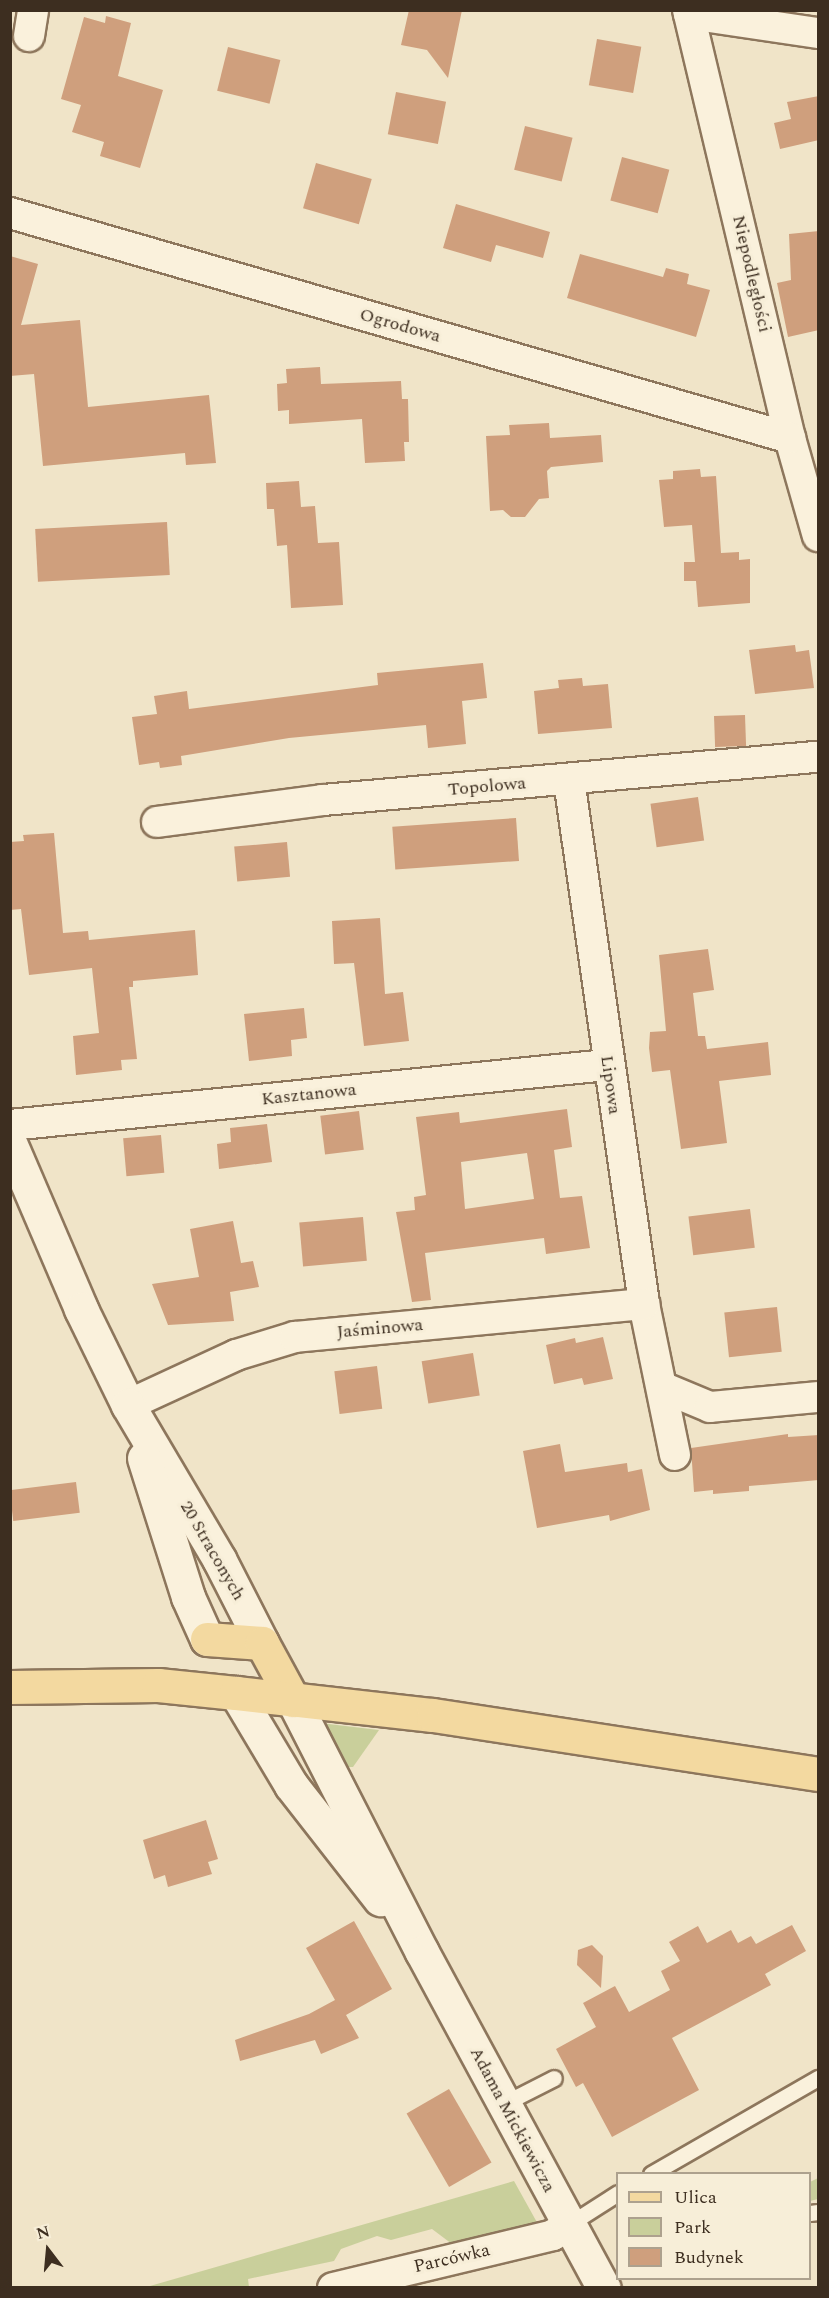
<!DOCTYPE html>
<html>
<head>
<meta charset="utf-8">
<style>
	body { margin:0 }
	#map { position:relative; width:829px; height:2298px; overflow:hidden; background:#f0e4c8; font-family:Spectral,serif }
	div>[style] { position:absolute }
	.green>* { inset:0; background:#c9cf9b }
	.building>* { inset:0; background:#cf9f7d; transform-origin:0 0 }
	.roads { filter:drop-shadow(2px 0 #8d765c) drop-shadow(-2px 0 #8d765c) drop-shadow(0 2px #8d765c) drop-shadow(0 -2px #8d765c) }
	.service>* { height:15px; margin:-7.5px; padding:0 7.5px; transform-origin:7.5px; border-radius:7.5px; background:#faf1dc }
	.minor>* { height:30px; margin:-15px; padding:0 15px; transform-origin:15px; border-radius:15px; background:#faf1dc }
	.tertiary>* { height:33px; margin:-16.5px; padding:0 16.5px; transform-origin:16.5px; border-radius:16.5px; background:#faf1dc }
	.secondary>* { height:33px; margin:-16.5px; padding:0 16.5px; transform-origin:16.5px; border-radius:16.5px; background:#faf1dc }
	.primary>* { height:33px; margin:-16.5px; padding:0 16.5px; transform-origin:16.5px; border-radius:16.5px; background:#f3d9a0 }
	span { translate:-50% -50%; white-space:nowrap; text-align:center; line-height:1.15; -webkit-text-stroke:6px #f7eed8; paint-order:stroke }
	.street-label { font-size:18px; color:#3d2e20 }
	.frame { position:absolute; inset:0; border:12px solid #3d2e20; pointer-events:none }
	.legend { position:absolute; left:616px; top:2172px; width:195px; height:108px; box-sizing:border-box; background:#f7eed8; border:2px solid #ada18e; margin:0; padding:8px 10px; list-style:none; font-size:18px; color:#3d2e20 }
	.legend li { display:flex; align-items:center; gap:12px; height:30px }
	.legend b { width:30px; border:2px solid #ada18e }
	.north { position:absolute; left:18px; top:2220px; width:60px; height:60px; -webkit-text-stroke:4px #f7eed8; paint-order:stroke; rotate:344deg; font-size:16px; font-weight:700; line-height:24px; text-align:center; color:#3d2e20 }
	.north::after { content:''; display:block; margin:auto; width:21px; height:27px; background:#3d2e20; clip-path:polygon(50% 0,100% 100%,50% 72%,0 100%) }
</style>
</head>
<body>
<div id="map">
	<div class="green">
		<i style="clip-path:polygon(320px 1723px,379px 1730px,353px 1767px,344px 1767px)"></i>
		<i style="clip-path:polygon(818px 2178px,818px 2199px,810px 2201px,810px 2182px)"></i>
		<i style="clip-path:polygon(514px 2181px,539px 2226px,452px 2244px,432px 2229px,391px 2240px,377px 2236px,341px 2249px,334px 2261px,248px 2279px,249px 2287px,143px 2288px)"></i>
	</div>
	<div class="building">
		<i style="clip-path:polygon(409px 10px,462px 10px,448px 78px,427px 50px,401px 45px)"></i>
		<i style="clip-path:polygon(106px 16px,131px 23px,118px 76px,163px 90px,140px 168px,100px 156px,104px 142px,72px 132px,81px 105px,61px 99px,84px 17px,105px 23px)"></i>
		<i style="left:597px;top:39px;width:45px;height:47px;rotate:10deg"></i>
		<i style="left:228px;top:47px;width:54px;height:45px;rotate:14deg"></i>
		<i style="left:396px;top:92px;width:51px;height:43px;rotate:11deg"></i>
		<i style="clip-path:polygon(819px 96px,819px 140px,780px 149px,774px 123px,791px 119px,787px 102px)"></i>
		<i style="left:525px;top:126px;width:49px;height:45px;rotate:14deg"></i>
		<i style="left:622px;top:157px;width:49px;height:45px;rotate:15deg"></i>
		<i style="left:316px;top:163px;width:58px;height:47px;rotate:16deg"></i>
		<i style="clip-path:polygon(456px 204px,550px 232px,543px 258px,496px 245px,491px 262px,443px 248px)"></i>
		<i style="clip-path:polygon(819px 231px,819px 330px,788px 337px,777px 283px,791px 280px,789px 234px)"></i>
		<i style="clip-path:polygon(580px 254px,663px 277px,666px 268px,689px 274px,687px 284px,710px 290px,696px 337px,567px 298px)"></i>
		<i style="clip-path:polygon(10px 256px,38px 264px,21px 325px,80px 320px,88px 407px,209px 395px,216px 463px,186px 465px,185px 453px,43px 466px,34px 374px,10px 376px)"></i>
		<i style="clip-path:polygon(320px 367px,321px 384px,401px 381px,402px 399px,408px 399px,409px 442px,404px 442px,405px 461px,365px 463px,362px 419px,289px 424px,289px 410px,278px 411px,277px 384px,287px 383px,286px 369px)"></i>
		<i style="clip-path:polygon(549px 423px,550px 438px,601px 435px,603px 462px,551px 467px,547px 471px,549px 498px,539px 499px,525px 517px,511px 517px,503px 510px,490px 511px,486px 436px,510px 435px,509px 425px)"></i>
		<i style="clip-path:polygon(700px 469px,701px 477px,716px 476px,721px 553px,739px 552px,739px 560px,750px 559px,750px 603px,698px 607px,696px 581px,684px 581px,684px 562px,695px 562px,692px 525px,664px 527px,659px 480px,673px 479px,673px 471px)"></i>
		<i style="clip-path:polygon(299px 481px,301px 507px,315px 506px,318px 543px,339px 542px,343px 605px,291px 608px,287px 545px,277px 546px,274px 509px,267px 509px,266px 483px)"></i>
		<i style="left:167px;top:522px;width:53px;height:132px;rotate:87deg"></i>
		<i style="clip-path:polygon(795px 645px,796px 652px,809px 650px,814px 688px,755px 694px,749px 650px)"></i>
		<i style="clip-path:polygon(483px 663px,487px 698px,462px 701px,466px 744px,428px 748px,426px 725px,289px 738px,181px 756px,182px 765px,160px 768px,159px 762px,139px 765px,132px 717px,157px 714px,154px 696px,187px 691px,189px 709px,378px 685px,377px 673px)"></i>
		<i style="clip-path:polygon(582px 678px,583px 686px,608px 684px,612px 728px,538px 734px,534px 691px,559px 688px,558px 680px)"></i>
		<i style="left:745px;top:715px;width:31px;height:31px;rotate:88deg"></i>
		<i style="left:698px;top:797px;width:44px;height:48px;rotate:82deg"></i>
		<i style="left:516px;top:818px;width:43px;height:124px;rotate:86deg"></i>
		<i style="clip-path:polygon(54px 833px,63px 933px,88px 931px,89px 940px,195px 930px,198px 975px,133px 981px,133px 987px,129px 987px,137px 1059px,121px 1060px,122px 1070px,76px 1075px,73px 1036px,99px 1033px,92px 968px,29px 975px,21px 909px,10px 910px,10px 842px,24px 841px,23px 835px)"></i>
		<i style="left:287px;top:842px;width:35px;height:53px;rotate:85deg"></i>
		<i style="clip-path:polygon(380px 918px,385px 994px,403px 992px,409px 1041px,364px 1046px,354px 963px,334px 964px,332px 921px)"></i>
		<i style="clip-path:polygon(708px 949px,714px 990px,693px 993px,698px 1036px,705px 1036px,707px 1049px,768px 1042px,771px 1075px,719px 1081px,727px 1143px,681px 1149px,670px 1070px,652px 1072px,649px 1048px,650px 1032px,666px 1031px,659px 955px)"></i>
		<i style="clip-path:polygon(304px 1008px,307px 1038px,291px 1040px,292px 1056px,249px 1061px,244px 1014px)"></i>
		<i style="clip-path:polygon(evenodd,567px 1109px,572px 1147px,554px 1150px,560px 1198px,582px 1196px,590px 1248px,546px 1254px,544px 1238px,425px 1253px,431px 1300px,412px 1302px,396px 1212px,415px 1210px,414px 1197px,426px 1195px,416px 1117px,459px 1112px,460px 1123px,567px 1109px,527px 1153px,534px 1199px,465px 1209px,461px 1162px,527px 1153px)"></i>
		<i style="left:359px;top:1111px;width:39px;height:39px;rotate:83deg"></i>
		<i style="clip-path:polygon(267px 1124px,272px 1162px,219px 1169px,217px 1144px,231px 1142px,230px 1128px)"></i>
		<i style="left:161px;top:1135px;width:38px;height:38px;rotate:85deg"></i>
		<i style="left:750px;top:1209px;width:39px;height:62px;rotate:83deg"></i>
		<i style="left:363px;top:1217px;width:44px;height:64px;rotate:85deg"></i>
		<i style="clip-path:polygon(233px 1221px,241px 1263px,253px 1261px,259px 1287px,230px 1292px,234px 1321px,168px 1325px,152px 1284px,199px 1277px,190px 1229px)"></i>
		<i style="left:777px;top:1307px;width:45px;height:53px;rotate:84deg"></i>
		<i style="clip-path:polygon(603px 1337px,613px 1379px,584px 1385px,582px 1378px,554px 1384px,546px 1345px,575px 1338px,576px 1343px)"></i>
		<i style="left:473px;top:1353px;width:43px;height:52px;rotate:81deg"></i>
		<i style="left:377px;top:1366px;width:43px;height:43px;rotate:83deg"></i>
		<i style="clip-path:polygon(788px 1434px,788px 1437px,819px 1435px,819px 1480px,749px 1486px,749px 1491px,713px 1494px,713px 1490px,694px 1492px,691px 1448px)"></i>
		<i style="clip-path:polygon(560px 1444px,565px 1472px,627px 1463px,628px 1472px,642px 1469px,650px 1510px,610px 1521px,609px 1515px,537px 1528px,523px 1451px)"></i>
		<i style="left:76px;top:1482px;width:31px;height:67px;rotate:83deg"></i>
		<i style="clip-path:polygon(206px 1820px,218px 1859px,208px 1862px,212px 1874px,168px 1887px,165px 1875px,154px 1879px,143px 1840px)"></i>
		<i style="clip-path:polygon(354px 1921px,392px 1989px,346px 2015px,359px 2038px,321px 2054px,315px 2040px,240px 2061px,235px 2040px,309px 2014px,335px 2000px,306px 1948px)"></i>
		<i style="clip-path:polygon(792px 1925px,806px 1951px,765px 1974px,771px 1985px,672px 2038px,699px 2090px,612px 2137px,583px 2083px,576px 2087px,556px 2049px,596px 2027px,583px 2003px,615px 1986px,629px 2012px,670px 1990px,661px 1971px,680px 1961px,669px 1942px,698px 1926px,707px 1943px,731px 1930px,738px 1943px,751px 1936px,756px 1944px)"></i>
		<i style="clip-path:polygon(592px 1945px,603px 1956px,601px 1988px,577px 1965px,578px 1950px)"></i>
		<i style="left:449px;top:2089px;width:85px;height:49px;rotate:60deg"></i>
	</div>
	<div class="roads">
		<div class="service">
			<i style="left:503px;top:2104px;width:57px;rotate:-27deg"></i>
			<i style="left:651px;top:2174px;width:193px;rotate:-29.9deg"></i>
			<i style="left:810px;top:2213px;width:8px;rotate:-7deg"></i>
			<i style="left:568px;top:2225px;width:59px;rotate:-32.6deg"></i>
		</div>
		<div class="minor">
			<i style="left:688px;top:10px;width:440px;rotate:76.6deg"></i>
			<i style="left:790px;top:438px;width:102px;rotate:74.1deg"></i>
			<i style="left:689px;top:14px;width:130px;rotate:8.4deg"></i>
			<i style="left:29px;top:36px;width:26px;rotate:-81deg"></i>
			<i style="left:10px;top:213px;width:812px;rotate:16.09deg"></i>
			<i style="left:569px;top:780px;width:529px;rotate:81.85deg"></i>
			<i style="left:644px;top:1304px;width:154px;rotate:78.4deg"></i>
			<i style="left:157px;top:822px;width:167px;rotate:-7.5deg"></i>
			<i style="left:323px;top:800px;width:497px;rotate:-5deg"></i>
			<i style="left:10px;top:1125px;width:600px;rotate:-5.74deg"></i>
			<i style="left:662px;top:1387px;width:52px;rotate:22.6deg"></i>
			<i style="left:710px;top:1407px;width:108px;rotate:-5.3deg"></i>
			<i style="left:128px;top:1405px;width:119px;rotate:-24.8deg"></i>
			<i style="left:236px;top:1355px;width:62px;rotate:-17deg"></i>
			<i style="left:295px;top:1337px;width:351px;rotate:-5.4deg"></i>
			<i style="left:333px;top:2288px;width:226px;rotate:-13.5deg"></i>
			<i style="left:553px;top:2235px;width:18px;rotate:-34deg"></i>
		</div>
		<div class="tertiary">
			<i style="left:236px;top:1693px;width:107px;rotate:59.1deg"></i>
			<i style="left:291px;top:1785px;width:145px;rotate:52deg"></i>
			<i style="left:293px;top:1700px;width:283px;rotate:62.9deg"></i>
			<i style="left:422px;top:1952px;width:382px;rotate:61.6deg"></i>
		</div>
		<div class="secondary">
			<i style="left:10px;top:1143px;width:181px;rotate:66.8deg"></i>
			<i style="left:81px;top:1309px;width:107px;rotate:63.9deg"></i>
			<i style="left:128px;top:1405px;width:179px;rotate:59.4deg"></i>
			<i style="left:219px;top:1559px;width:94px;rotate:62.9deg"></i>
			<i style="left:144px;top:1458px;width:146px;rotate:72.4deg"></i>
			<i style="left:188px;top:1597px;width:46px;rotate:65.7deg"></i>
		</div>
		<div class="primary">
			<i style="left:207px;top:1639px;width:55px;rotate:4.2deg"></i>
			<i style="left:262px;top:1643px;width:65px;rotate:61.5deg"></i>
			<i style="left:10px;top:1687px;width:148px;rotate:-0.8deg"></i>
			<i style="left:158px;top:1685px;width:78px;rotate:5.9deg"></i>
			<i style="left:236px;top:1693px;width:198px;rotate:6.4deg"></i>
			<i style="left:433px;top:1715px;width:389px;rotate:8.7deg"></i>
		</div>
	</div>
	<div class="street-label">
		<span style="left:751px;top:274px;rotate:77deg">Niepodległości</span>
		<span style="left:400px;top:326px;rotate:16deg">Ogrodowa</span>
		<span style="left:487px;top:787px;rotate:-5deg">Topolowa</span>
		<span style="left:610px;top:1085px;rotate:82deg">Lipowa</span>
		<span style="left:309px;top:1095px;rotate:-6deg">Kasztanowa</span>
		<span style="left:380px;top:1329px;rotate:-5deg">Jaśminowa</span>
		<span style="left:212px;top:1551px;rotate:60deg">20 Straconych</span>
		<span style="left:512px;top:2120px;rotate:62deg">Adama Mickiewicza</span>
		<span style="left:452px;top:2259px;rotate:-13deg">Parcówka</span>
	</div>
	<div class="frame"></div>
	<ul class="legend">
	<li><b style="height:8px;background:#f3d9a0"></b>Ulica</li>
	<li><b style="height:16px;background:#c9cf9b"></b>Park</li>
	<li><b style="height:16px;background:#cf9f7d"></b>Budynek</li>
	</ul>
	<div class="north">N</div>
</div>
</body>
</html>
